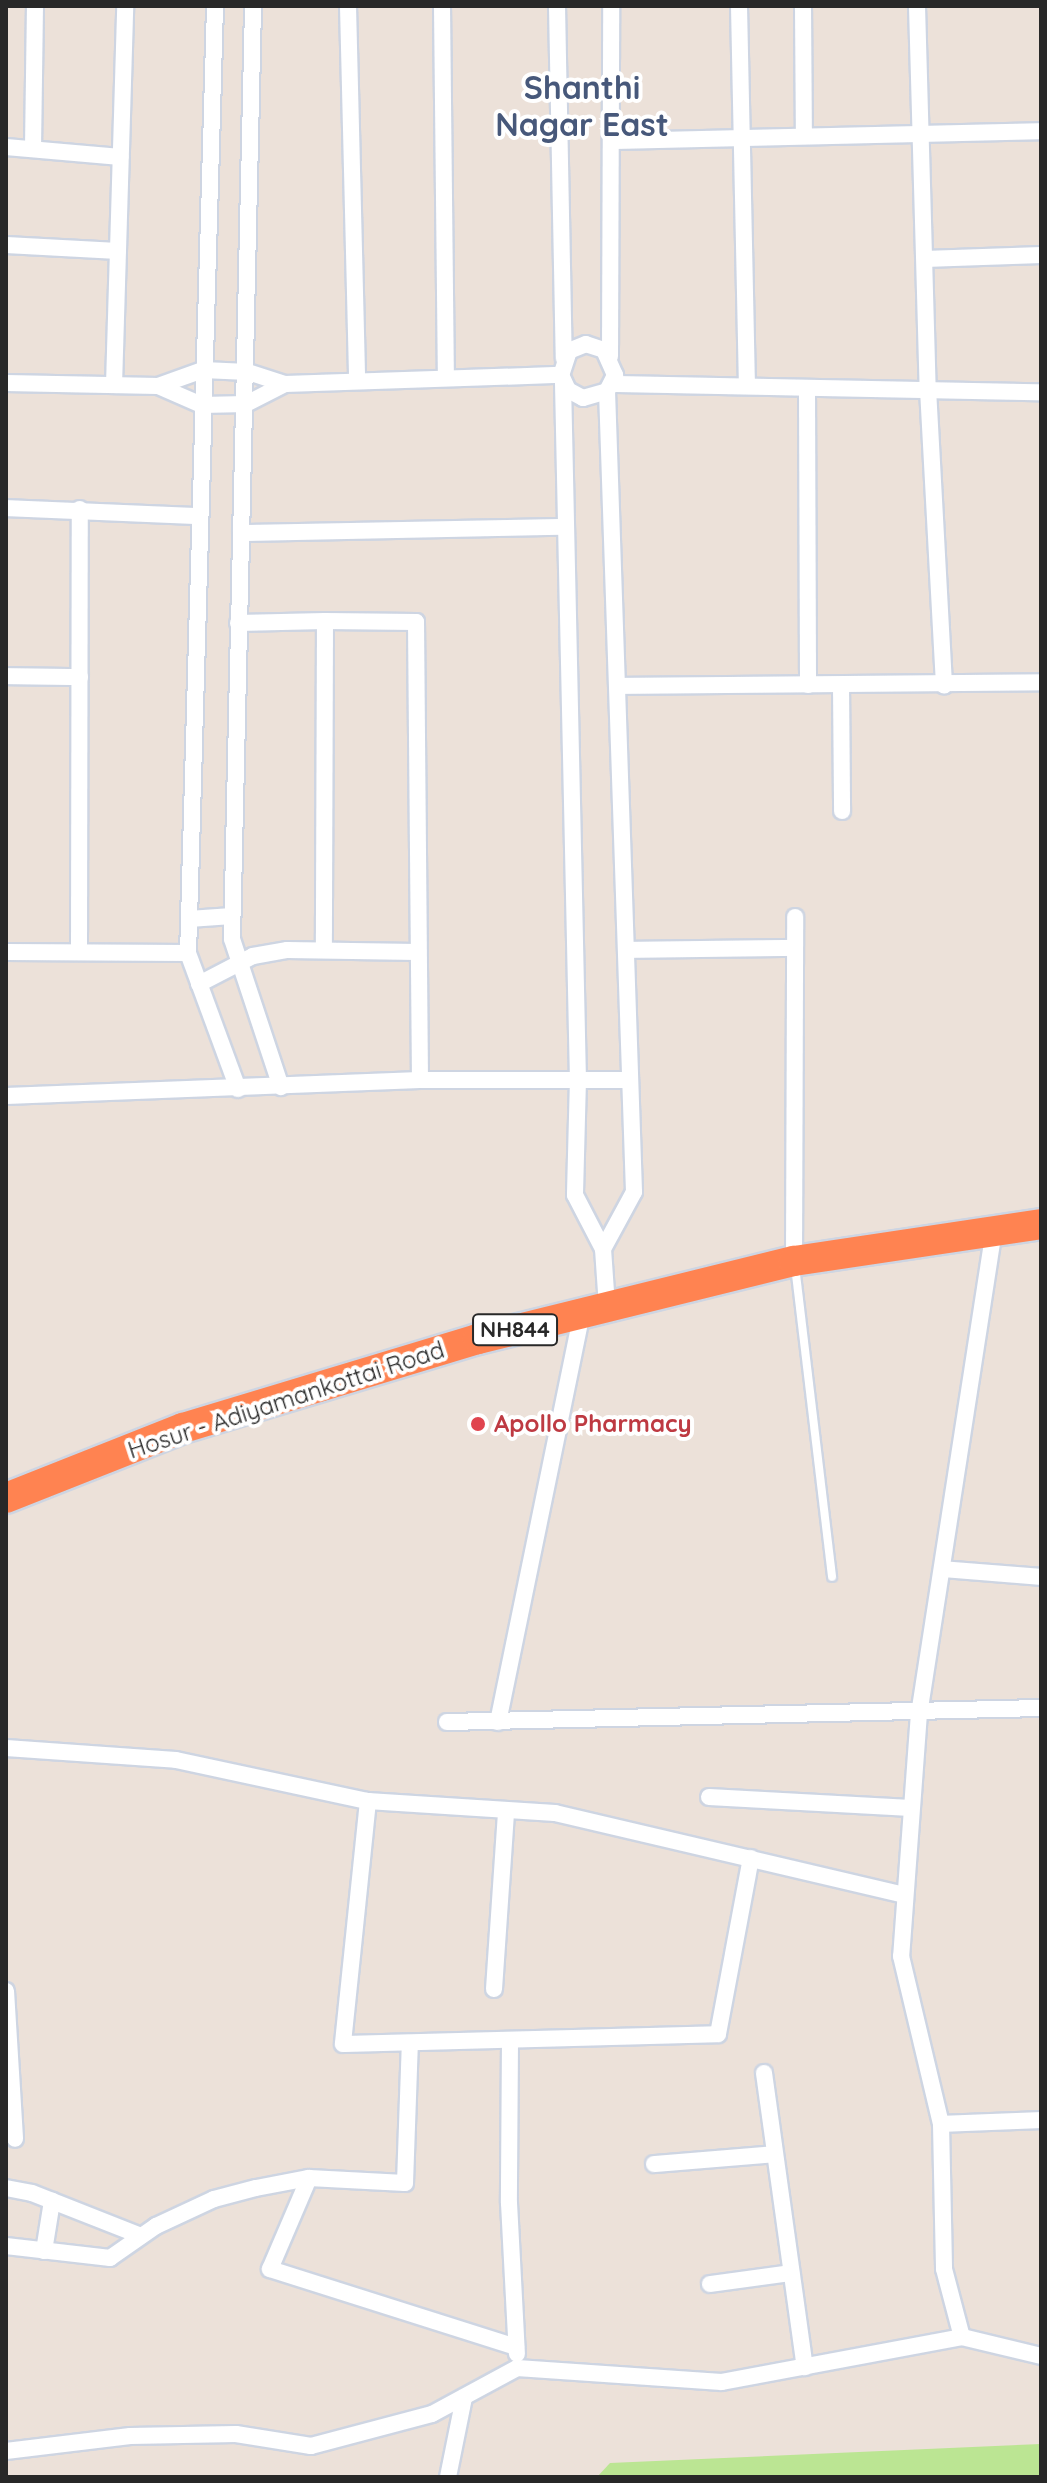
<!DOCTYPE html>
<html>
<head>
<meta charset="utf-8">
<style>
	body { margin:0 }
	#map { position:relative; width:1047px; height:2483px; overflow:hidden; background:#ece1d9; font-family:Quicksand,sans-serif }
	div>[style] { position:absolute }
	.green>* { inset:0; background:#bbe593 }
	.roads { filter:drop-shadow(2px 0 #ced5e2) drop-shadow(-2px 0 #ced5e2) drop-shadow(0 2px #ced5e2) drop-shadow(0 -2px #ced5e2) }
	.lane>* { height:8px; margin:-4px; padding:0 4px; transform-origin:4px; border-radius:4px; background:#fff }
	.street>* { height:16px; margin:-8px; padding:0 8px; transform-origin:8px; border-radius:8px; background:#fff }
	.highway>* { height:30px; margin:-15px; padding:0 15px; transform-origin:15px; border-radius:15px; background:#ff8351 }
	.dots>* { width:22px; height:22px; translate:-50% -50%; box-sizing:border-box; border:4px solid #fff; border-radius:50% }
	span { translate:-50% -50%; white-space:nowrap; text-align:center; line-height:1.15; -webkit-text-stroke:8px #fff; paint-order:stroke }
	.shield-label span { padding:2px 6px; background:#fff; border:2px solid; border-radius:6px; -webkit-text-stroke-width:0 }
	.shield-label { font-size:22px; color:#282828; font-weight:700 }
	.street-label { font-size:24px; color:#282828 }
	.health-label { font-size:24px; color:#be3a42; font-weight:700 }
	.left { translate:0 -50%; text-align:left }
	.district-label { font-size:32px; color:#47587a; font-weight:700 }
	.frame { position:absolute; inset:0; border:8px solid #282828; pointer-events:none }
</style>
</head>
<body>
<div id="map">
	<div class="green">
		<i style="clip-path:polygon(1041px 2444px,1041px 2477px,597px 2477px,610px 2463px)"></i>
	</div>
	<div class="roads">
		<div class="lane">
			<i style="left:795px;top:1266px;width:313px;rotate:83.2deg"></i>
		</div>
		<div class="street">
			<i style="left:215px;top:6px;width:947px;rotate:91.63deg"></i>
			<i style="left:188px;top:953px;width:145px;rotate:69.8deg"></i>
			<i style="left:253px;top:6px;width:933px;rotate:91.29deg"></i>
			<i style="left:232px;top:939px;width:156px;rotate:71.7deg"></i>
			<i style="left:348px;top:6px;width:375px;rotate:88.6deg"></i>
			<i style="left:442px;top:6px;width:369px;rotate:89.4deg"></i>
			<i style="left:557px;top:6px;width:352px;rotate:88.9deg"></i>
			<i style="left:739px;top:6px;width:380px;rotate:88.8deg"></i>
			<i style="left:803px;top:6px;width:128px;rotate:89.6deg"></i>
			<i style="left:917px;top:6px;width:383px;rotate:88.4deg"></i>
			<i style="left:928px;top:389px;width:297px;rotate:86.9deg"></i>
			<i style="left:612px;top:141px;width:429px;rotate:-1.3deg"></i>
			<i style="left:6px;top:147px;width:115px;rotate:5deg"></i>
			<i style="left:33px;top:148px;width:142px;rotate:-89.2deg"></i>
			<i style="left:6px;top:245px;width:112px;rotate:3.1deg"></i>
			<i style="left:925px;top:259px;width:116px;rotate:-2deg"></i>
			<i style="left:610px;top:356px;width:350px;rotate:-89.8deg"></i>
			<i style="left:6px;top:383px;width:152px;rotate:1.1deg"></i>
			<i style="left:158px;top:386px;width:48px;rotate:-19.6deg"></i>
			<i style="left:203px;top:370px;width:45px;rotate:2.5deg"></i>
			<i style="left:248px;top:372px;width:39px;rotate:18deg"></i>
			<i style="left:285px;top:384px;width:276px;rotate:-1.9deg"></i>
			<i style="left:563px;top:383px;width:696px;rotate:88.77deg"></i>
			<i style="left:578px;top:1079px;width:116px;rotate:91.5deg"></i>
			<i style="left:575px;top:1195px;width:61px;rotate:62.6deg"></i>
			<i style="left:603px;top:1249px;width:57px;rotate:86deg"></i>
			<i style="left:612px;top:384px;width:429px;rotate:1.1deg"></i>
			<i style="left:114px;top:385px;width:379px;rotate:-88.3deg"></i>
			<i style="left:158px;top:386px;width:48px;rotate:23.4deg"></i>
			<i style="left:202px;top:405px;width:44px;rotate:-1.3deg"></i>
			<i style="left:246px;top:404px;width:44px;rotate:-27.1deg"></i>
			<i style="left:807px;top:389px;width:296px;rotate:89.8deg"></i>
			<i style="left:6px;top:508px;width:193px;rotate:2.4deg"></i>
			<i style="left:241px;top:533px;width:324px;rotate:-1.1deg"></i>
			<i style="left:325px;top:621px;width:91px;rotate:0.6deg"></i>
			<i style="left:416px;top:622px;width:458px;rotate:89.5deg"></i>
			<i style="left:238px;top:623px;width:87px;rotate:-1.3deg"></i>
			<i style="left:325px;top:621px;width:328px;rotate:90.2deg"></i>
			<i style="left:6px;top:676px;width:74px;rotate:0.8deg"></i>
			<i style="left:618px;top:686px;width:423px;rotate:-0.5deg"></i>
			<i style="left:841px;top:686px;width:125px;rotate:89.5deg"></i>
			<i style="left:189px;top:919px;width:43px;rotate:-4deg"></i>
			<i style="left:79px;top:950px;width:441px;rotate:-89.9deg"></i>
			<i style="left:627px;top:950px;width:168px;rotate:-0.7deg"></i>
			<i style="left:6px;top:952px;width:182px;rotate:0.3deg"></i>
			<i style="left:199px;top:984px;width:61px;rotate:-27.4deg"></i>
			<i style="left:253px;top:956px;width:35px;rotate:-10deg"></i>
			<i style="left:287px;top:950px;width:130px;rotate:0.9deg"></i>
			<i style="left:6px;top:1096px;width:414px;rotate:-2.2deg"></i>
			<i style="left:420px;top:1080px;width:210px"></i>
			<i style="left:994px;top:1230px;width:489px;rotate:98.8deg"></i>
			<i style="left:919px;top:1713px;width:244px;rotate:94.2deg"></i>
			<i style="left:901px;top:1956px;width:173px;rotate:76.6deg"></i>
			<i style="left:941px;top:2124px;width:100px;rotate:-2.3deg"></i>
			<i style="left:603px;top:1249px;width:65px;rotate:-61.5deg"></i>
			<i style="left:634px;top:1192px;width:801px;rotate:-91.93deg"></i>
			<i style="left:607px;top:391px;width:18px;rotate:-63deg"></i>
			<i style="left:615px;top:375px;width:27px;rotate:-114deg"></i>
			<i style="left:604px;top:350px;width:19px;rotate:-162deg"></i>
			<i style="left:586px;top:344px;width:18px;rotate:158deg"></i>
			<i style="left:569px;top:351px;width:25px;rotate:108deg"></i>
			<i style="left:561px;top:375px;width:17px;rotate:65deg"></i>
			<i style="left:568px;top:390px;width:17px;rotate:28deg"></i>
			<i style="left:583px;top:398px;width:25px;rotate:-16deg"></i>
			<i style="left:794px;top:1261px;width:344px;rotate:-89.8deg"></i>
			<i style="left:942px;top:1569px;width:99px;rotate:4.6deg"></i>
			<i style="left:447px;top:1722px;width:594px;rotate:-1.35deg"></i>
			<i style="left:498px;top:1722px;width:419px;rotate:-78.4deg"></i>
			<i style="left:6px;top:1748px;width:170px;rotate:4deg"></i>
			<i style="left:176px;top:1760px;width:196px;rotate:12.1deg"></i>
			<i style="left:368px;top:1801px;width:187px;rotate:3.7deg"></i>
			<i style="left:555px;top:1813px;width:359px;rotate:13.2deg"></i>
			<i style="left:709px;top:1797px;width:202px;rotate:3.1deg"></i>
			<i style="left:368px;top:1801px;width:244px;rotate:95.9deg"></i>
			<i style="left:343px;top:2044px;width:375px;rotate:-1.5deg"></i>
			<i style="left:718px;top:2034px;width:179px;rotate:-79.4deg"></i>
			<i style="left:494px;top:1989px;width:178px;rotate:-86.1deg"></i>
			<i style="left:6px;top:1991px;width:148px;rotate:86.5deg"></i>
			<i style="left:510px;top:2040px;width:163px;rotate:90.4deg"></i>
			<i style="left:509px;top:2203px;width:151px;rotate:87deg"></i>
			<i style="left:764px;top:2073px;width:297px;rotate:82.1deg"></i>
			<i style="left:941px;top:2124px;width:145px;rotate:88.8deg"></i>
			<i style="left:944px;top:2269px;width:70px;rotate:75.2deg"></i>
			<i style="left:962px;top:2337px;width:81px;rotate:13.5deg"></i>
			<i style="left:654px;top:2164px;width:121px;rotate:-4.7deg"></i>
			<i style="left:309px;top:2178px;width:99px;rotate:113.2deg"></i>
			<i style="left:270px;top:2269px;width:258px;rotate:17.6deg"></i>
			<i style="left:6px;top:2188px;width:26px;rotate:11deg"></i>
			<i style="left:32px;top:2193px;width:117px;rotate:21.5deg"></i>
			<i style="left:6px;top:2246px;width:105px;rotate:6.6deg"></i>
			<i style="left:110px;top:2258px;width:56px;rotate:-34.8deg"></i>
			<i style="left:156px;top:2226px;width:64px;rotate:-25deg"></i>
			<i style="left:214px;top:2199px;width:43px;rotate:-14.7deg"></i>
			<i style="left:256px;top:2188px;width:54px;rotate:-10.7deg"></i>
			<i style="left:309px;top:2178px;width:96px;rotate:3deg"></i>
			<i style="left:405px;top:2183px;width:140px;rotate:-88deg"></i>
			<i style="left:44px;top:2251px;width:51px;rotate:-80.9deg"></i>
			<i style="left:710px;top:2284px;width:82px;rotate:-7.7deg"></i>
			<i style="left:6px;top:2451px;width:125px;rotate:-6.9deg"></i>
			<i style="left:130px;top:2436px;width:106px;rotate:-1.1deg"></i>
			<i style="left:236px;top:2434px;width:76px;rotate:9.1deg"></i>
			<i style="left:311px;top:2446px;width:125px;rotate:-14.8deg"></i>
			<i style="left:432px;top:2414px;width:97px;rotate:-28.4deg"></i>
			<i style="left:517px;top:2368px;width:205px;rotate:3.9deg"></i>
			<i style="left:722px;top:2382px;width:244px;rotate:-10.6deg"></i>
			<i style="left:448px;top:2477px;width:81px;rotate:-78.6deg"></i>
		</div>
		<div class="highway">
			<i style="left:6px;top:1498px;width:190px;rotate:-21.6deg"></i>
			<i style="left:183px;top:1428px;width:308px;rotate:-16.8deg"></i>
			<i style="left:478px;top:1339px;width:325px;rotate:-13.9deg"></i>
			<i style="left:794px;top:1261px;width:250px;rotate:-8.5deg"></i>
		</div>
	</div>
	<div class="dots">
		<i style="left:478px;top:1424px;background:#e0444e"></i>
	</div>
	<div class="shield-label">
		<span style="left:515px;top:1330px">NH844</span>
	</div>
	<div class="street-label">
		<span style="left:286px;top:1400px;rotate:-18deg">Hosur - Adiyamankottai Road</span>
	</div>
	<div class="health-label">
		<span class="left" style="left:494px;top:1424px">Apollo Pharmacy</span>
	</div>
	<div class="district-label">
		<span style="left:582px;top:106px">Shanthi<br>Nagar East</span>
	</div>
	<div class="frame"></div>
</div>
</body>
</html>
